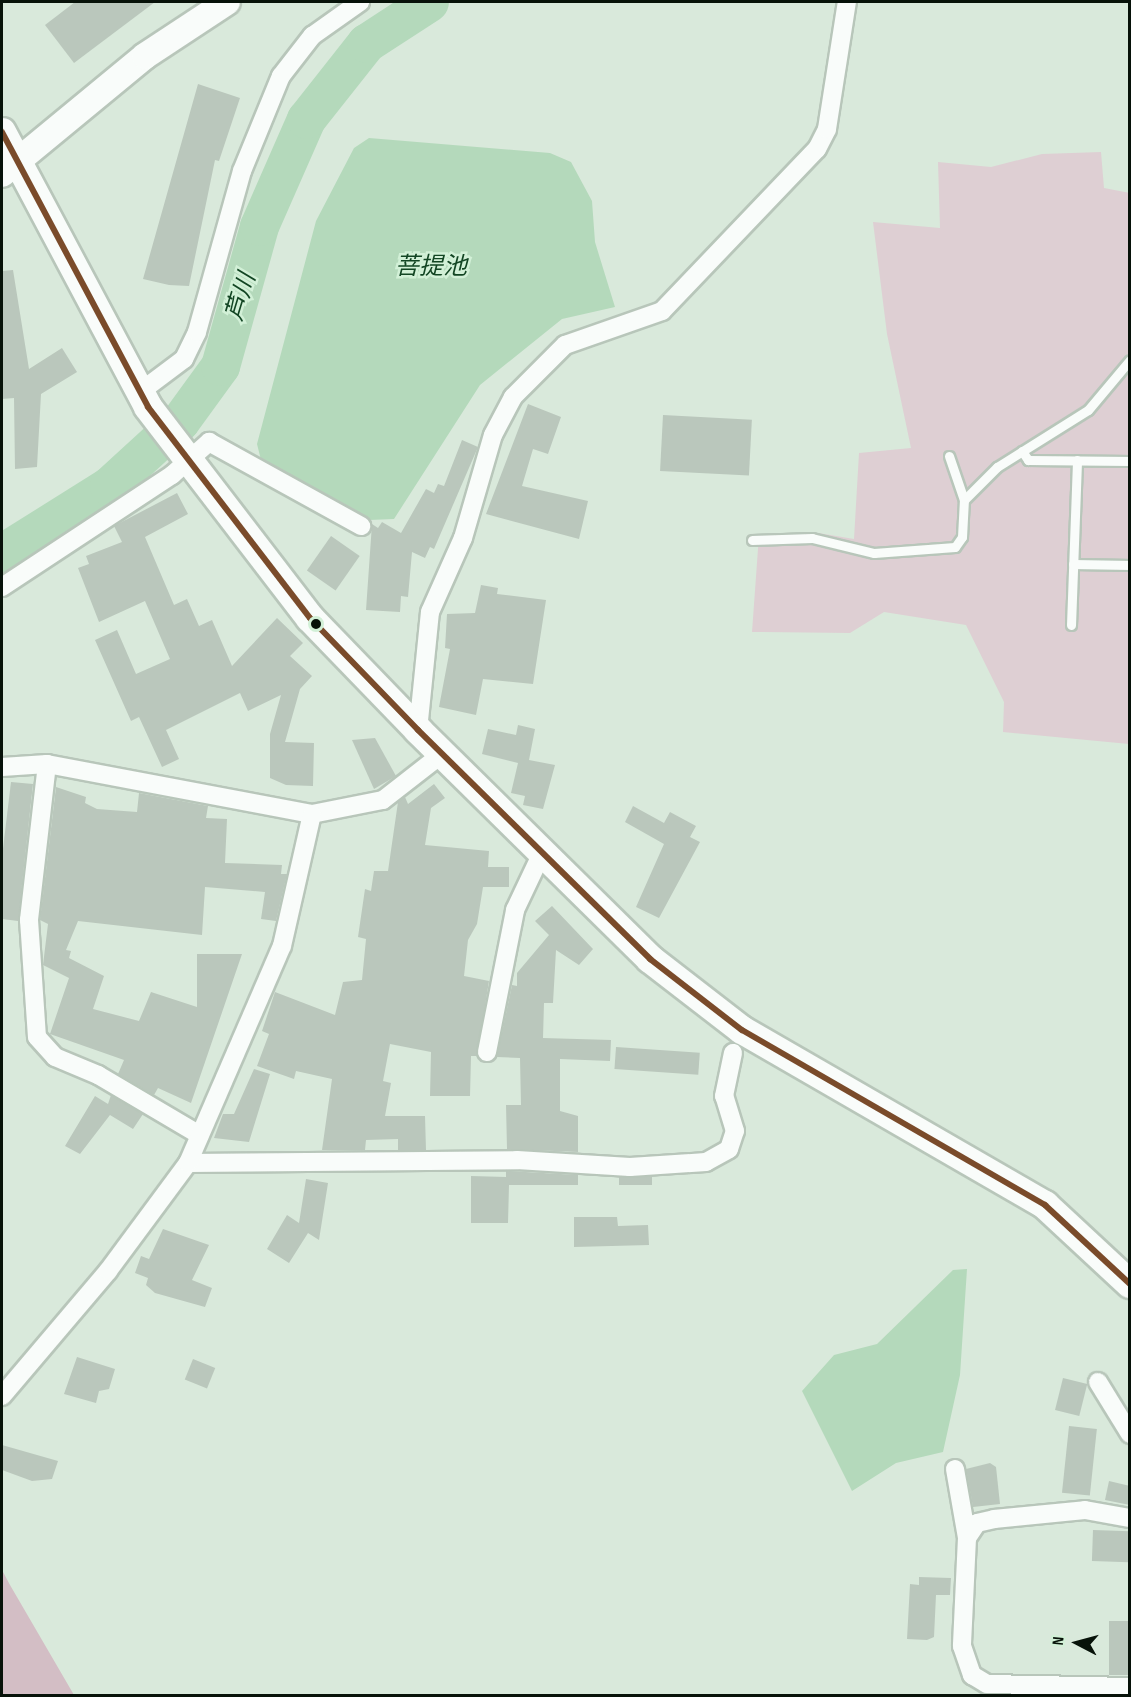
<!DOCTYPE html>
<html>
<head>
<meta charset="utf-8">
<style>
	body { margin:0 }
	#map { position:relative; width:1131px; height:1697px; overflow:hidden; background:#d9e9db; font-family:"Sofia Sans Condensed","Noto Sans JP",sans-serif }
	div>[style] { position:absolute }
	.green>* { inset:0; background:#decfd3 }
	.forest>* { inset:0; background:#d3bec5 }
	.water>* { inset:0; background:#b4d9bb }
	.river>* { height:39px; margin:-19.5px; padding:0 19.5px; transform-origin:19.5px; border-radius:19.5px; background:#b4d9bb }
	.building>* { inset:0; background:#bac7bc; transform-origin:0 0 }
	.roads { filter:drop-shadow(2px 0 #b8c6ba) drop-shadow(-2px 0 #b8c6ba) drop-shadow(0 2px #b8c6ba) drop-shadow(0 -2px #b8c6ba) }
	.lane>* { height:9px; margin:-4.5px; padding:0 4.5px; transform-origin:4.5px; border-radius:4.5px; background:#f9fcfa }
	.street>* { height:18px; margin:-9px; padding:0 9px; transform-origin:9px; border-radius:9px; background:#f9fcfa }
	.secondary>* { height:26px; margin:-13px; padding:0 13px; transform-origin:13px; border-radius:13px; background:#f9fcfa }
	.primary>* { height:28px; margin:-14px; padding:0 14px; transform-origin:14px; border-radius:14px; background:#f9fcfa }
	.bus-1>* { height:6px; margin:-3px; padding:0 3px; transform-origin:3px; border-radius:3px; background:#7a4b2a }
	.dots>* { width:16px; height:16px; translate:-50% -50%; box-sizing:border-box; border:3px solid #d2f0d7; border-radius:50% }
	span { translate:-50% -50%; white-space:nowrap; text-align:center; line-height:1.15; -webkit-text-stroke:5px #d2f0d7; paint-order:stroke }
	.water-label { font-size:24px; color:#124523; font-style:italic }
	.frame { position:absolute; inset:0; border:3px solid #071209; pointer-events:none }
	.north { position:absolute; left:1047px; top:1613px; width:60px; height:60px; -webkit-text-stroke:4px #d2f0d7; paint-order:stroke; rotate:276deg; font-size:16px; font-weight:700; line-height:24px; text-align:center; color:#071209 }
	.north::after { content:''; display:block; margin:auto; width:21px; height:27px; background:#071209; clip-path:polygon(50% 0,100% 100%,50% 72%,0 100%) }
</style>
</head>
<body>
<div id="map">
	<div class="green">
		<i style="clip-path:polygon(1101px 152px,1104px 188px,1130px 193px,1129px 744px,1003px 732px,1004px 702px,966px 625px,884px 612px,850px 633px,752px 632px,759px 535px,812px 532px,854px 539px,859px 453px,911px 448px,887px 334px,873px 222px,940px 228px,938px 162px,991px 167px,1042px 154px)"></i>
	</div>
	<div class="forest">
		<i style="clip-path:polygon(2px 1570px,10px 1585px,74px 1695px,2px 1695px)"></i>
	</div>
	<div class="water">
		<i style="clip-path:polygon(369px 138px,550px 153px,571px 162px,592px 201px,595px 242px,615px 307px,562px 319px,480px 385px,394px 519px,369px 520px,261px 460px,257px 444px,316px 221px,354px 148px)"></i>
		<i style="clip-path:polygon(967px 1269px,960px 1375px,943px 1452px,896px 1463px,852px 1491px,802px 1391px,834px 1355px,877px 1344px,953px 1270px)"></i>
	</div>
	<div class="river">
		<i style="left:2px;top:553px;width:126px;rotate:-32.1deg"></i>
		<i style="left:109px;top:486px;width:96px;rotate:-42.5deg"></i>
		<i style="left:180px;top:421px;width:68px;rotate:-54deg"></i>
		<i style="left:220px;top:366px;width:145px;rotate:-74.4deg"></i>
		<i style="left:259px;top:226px;width:117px;rotate:-66.3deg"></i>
		<i style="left:306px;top:119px;width:97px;rotate:-51.7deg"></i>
		<i style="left:366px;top:43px;width:75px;rotate:-33.1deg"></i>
	</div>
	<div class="building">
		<i style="clip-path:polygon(75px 2px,155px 2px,74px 63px,45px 25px)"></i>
		<i style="clip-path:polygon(198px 84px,240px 98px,219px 161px,215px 160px,189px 286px,169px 285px,143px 279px)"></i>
		<i style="clip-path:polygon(13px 270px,29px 369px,62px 348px,77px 372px,41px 394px,37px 467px,15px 469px,14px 398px,2px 399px,2px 271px)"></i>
		<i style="clip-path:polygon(528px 404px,561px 417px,548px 454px,533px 449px,522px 486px,588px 501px,579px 539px,486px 514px)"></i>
		<i style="left:663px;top:415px;width:89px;height:56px;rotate:3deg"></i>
		<i style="clip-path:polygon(462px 440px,478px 447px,434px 549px,430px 547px,425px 558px,412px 552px,408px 597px,401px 596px,400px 612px,366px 610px,372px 524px,378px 528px,382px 522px,401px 533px,426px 489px,434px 493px,438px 484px,444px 486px)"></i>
		<i style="clip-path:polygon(177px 493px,188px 514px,145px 537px,174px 605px,187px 599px,199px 626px,212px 620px,232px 666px,277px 618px,303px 643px,290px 656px,312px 676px,300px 689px,285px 742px,314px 743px,313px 786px,286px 785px,270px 778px,270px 734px,281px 695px,248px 711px,240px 693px,166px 730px,179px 759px,162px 767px,139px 717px,131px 721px,95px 640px,117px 630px,136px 674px,170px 659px,145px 601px,99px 622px,78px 568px,89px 564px,86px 556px,122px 542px,114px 526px)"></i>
		<i style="left:331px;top:536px;width:35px;height:42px;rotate:35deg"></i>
		<i style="clip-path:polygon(481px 585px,498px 588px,497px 594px,546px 600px,533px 684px,483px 679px,476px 715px,439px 707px,450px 649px,445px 648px,447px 614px,475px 613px)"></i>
		<i style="clip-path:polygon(518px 725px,535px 729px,529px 760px,555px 765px,543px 809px,523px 805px,525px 796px,511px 793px,518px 763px,482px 754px,488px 729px,516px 735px)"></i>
		<i style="clip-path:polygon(375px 738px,396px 776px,374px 789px,352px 740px)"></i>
		<i style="clip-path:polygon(11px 782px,33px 784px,18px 921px,2px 919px,2px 857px)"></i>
		<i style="clip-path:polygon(434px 784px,445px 798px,431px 808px,425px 845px,489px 851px,488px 867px,509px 867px,509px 887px,483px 887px,477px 924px,468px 940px,464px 976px,489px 981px,477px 1056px,471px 1056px,470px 1096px,430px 1096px,431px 1052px,390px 1044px,383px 1081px,391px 1083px,385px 1116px,425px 1116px,426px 1150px,398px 1150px,398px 1139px,366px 1140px,365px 1150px,322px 1150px,332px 1079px,296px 1071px,294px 1079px,257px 1066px,269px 1034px,262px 1031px,275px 992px,335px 1015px,343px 982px,362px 980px,366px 939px,358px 937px,365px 889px,371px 891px,374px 871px,388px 871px,398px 802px,405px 797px,408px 804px)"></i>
		<i style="clip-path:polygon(56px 787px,86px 797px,85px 803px,97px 809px,137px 812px,139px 793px,208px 806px,206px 818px,227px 819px,225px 863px,282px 865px,281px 874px,287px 874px,276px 921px,261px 919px,265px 892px,205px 887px,202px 935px,78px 921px,66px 950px,71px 951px,69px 958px,104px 976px,93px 1009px,139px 1021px,151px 992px,197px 1007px,197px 954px,242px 954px,191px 1103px,158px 1088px,154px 1095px,118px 1074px,124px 1060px,50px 1034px,69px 978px,43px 965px,48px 924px,40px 920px)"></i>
		<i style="clip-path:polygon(633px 806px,664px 823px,670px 812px,696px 826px,690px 837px,700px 842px,659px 918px,636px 907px,664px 844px,625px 822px)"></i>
		<i style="clip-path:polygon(552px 906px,593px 949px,579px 965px,556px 950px,553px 1003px,544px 1003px,543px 1038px,611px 1040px,610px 1061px,560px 1059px,560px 1111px,578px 1116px,578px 1152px,507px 1149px,506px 1105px,521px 1105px,520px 1058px,497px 1057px,512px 985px,517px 986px,517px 973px,549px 935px,535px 921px)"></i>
		<i style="left:616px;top:1047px;width:84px;height:22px;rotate:4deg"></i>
		<i style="clip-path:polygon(254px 1069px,270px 1074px,249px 1142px,214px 1138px,223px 1114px,234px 1114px)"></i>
		<i style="clip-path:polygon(111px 1095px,143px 1114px,133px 1129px,110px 1115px,80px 1154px,65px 1146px,95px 1096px,108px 1104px)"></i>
		<i style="clip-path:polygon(506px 1171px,578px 1175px,578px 1185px,509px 1185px,508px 1223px,471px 1223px,471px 1176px,506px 1177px)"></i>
		<i style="left:652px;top:1177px;width:8px;height:33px;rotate:90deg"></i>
		<i style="clip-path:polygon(306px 1179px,328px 1183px,319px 1240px,308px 1233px,289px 1263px,267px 1249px,287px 1215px,299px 1223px)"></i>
		<i style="clip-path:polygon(574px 1217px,617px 1217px,618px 1226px,648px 1225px,649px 1245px,574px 1247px)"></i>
		<i style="clip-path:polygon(163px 1229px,209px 1245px,192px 1280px,212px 1288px,205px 1307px,155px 1293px,146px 1285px,148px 1278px,135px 1273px,141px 1256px,149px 1259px)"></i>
		<i style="clip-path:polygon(77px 1357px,115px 1369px,109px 1389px,99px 1391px,96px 1403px,64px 1394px)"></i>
		<i style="left:193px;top:1359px;width:24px;height:22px;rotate:22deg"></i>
		<i style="left:1063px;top:1378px;width:25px;height:33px;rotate:14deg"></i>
		<i style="left:1069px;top:1426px;width:28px;height:67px;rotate:6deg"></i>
		<i style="clip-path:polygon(2px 1445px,58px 1461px,52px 1479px,32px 1481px,2px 1470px)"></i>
		<i style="clip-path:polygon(990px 1463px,996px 1467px,1000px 1504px,973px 1507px,966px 1469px)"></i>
		<i style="clip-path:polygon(1109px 1481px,1130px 1486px,1130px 1505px,1105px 1500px)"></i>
		<i style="left:1093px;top:1530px;width:37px;height:31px;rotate:2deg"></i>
		<i style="clip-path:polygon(919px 1577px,951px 1578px,950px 1595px,936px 1595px,934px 1637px,927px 1640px,907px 1639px,910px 1584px,919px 1585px)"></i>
		<i style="left:1109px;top:1621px;width:21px;height:54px"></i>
	</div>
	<div class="roads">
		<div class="lane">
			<i style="left:1022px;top:451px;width:11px;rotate:56deg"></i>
			<i style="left:1028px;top:460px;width:102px;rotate:0.6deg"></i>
			<i style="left:949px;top:456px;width:46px;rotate:71.2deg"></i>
			<i style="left:752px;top:540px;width:60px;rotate:-1.9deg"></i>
			<i style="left:812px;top:538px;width:64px;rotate:13.6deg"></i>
			<i style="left:874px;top:553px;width:81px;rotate:-4.2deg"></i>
			<i style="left:955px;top:547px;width:12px;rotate:-55deg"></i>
			<i style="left:962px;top:537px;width:37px;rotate:-87deg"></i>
			<i style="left:964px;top:500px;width:47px;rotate:-45deg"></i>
			<i style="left:997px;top:467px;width:107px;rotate:-32.1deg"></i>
			<i style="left:1088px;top:410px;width:65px;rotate:-50deg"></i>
			<i style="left:1073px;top:564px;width:57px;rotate:1deg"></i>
			<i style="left:1071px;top:625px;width:165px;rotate:-87.9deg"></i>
		</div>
		<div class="street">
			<i style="left:140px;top:392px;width:55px;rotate:-36.9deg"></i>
			<i style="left:184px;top:359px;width:30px;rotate:-64deg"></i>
			<i style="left:197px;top:332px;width:167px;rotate:-74.4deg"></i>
			<i style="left:242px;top:171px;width:103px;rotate:-67.7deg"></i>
			<i style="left:281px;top:76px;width:51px;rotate:-52.2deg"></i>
			<i style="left:312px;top:36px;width:59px;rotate:-35.3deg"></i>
			<i style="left:2px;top:587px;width:204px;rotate:-33.4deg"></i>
			<i style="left:172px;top:475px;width:50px;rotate:-41.7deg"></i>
			<i style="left:209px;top:442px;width:174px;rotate:28.9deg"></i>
			<i style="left:418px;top:730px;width:119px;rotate:-84.2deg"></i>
			<i style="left:430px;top:612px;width:81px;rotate:-66deg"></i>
			<i style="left:463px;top:538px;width:107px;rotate:-73.8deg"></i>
			<i style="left:493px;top:435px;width:43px;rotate:-62.2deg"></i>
			<i style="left:513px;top:397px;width:74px;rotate:-45deg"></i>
			<i style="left:565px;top:345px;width:103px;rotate:-19.3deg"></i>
			<i style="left:662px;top:311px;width:224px;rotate:-46.3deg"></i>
			<i style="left:817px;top:149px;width:22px;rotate:-63deg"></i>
			<i style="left:827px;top:129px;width:129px;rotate:-81.1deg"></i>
			<i style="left:47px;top:764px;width:157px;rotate:96.6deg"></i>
			<i style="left:29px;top:920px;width:117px;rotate:86.1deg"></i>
			<i style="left:37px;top:1037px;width:27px;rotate:48deg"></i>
			<i style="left:55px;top:1057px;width:47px;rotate:22.7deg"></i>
			<i style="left:98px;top:1075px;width:118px;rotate:30.5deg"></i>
			<i style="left:2px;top:767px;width:45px;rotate:-3.8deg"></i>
			<i style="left:47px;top:764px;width:270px;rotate:10.7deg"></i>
			<i style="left:312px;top:814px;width:72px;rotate:-11.2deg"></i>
			<i style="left:383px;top:800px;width:75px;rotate:-37.9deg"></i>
			<i style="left:487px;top:1052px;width:145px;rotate:-78.8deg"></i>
			<i style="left:515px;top:910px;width:61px;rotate:-64.7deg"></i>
			<i style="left:188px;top:1163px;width:329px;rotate:-0.5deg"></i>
			<i style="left:517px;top:1160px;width:113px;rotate:3.5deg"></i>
			<i style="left:630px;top:1167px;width:76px;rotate:-3.8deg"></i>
			<i style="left:706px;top:1162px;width:26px;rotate:-29deg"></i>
			<i style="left:729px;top:1149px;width:19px;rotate:-72deg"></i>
			<i style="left:735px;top:1131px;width:37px;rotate:-107deg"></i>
			<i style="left:724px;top:1096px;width:44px;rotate:-78.2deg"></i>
			<i style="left:1098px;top:1382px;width:61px;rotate:58.4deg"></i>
			<i style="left:2px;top:1396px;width:164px;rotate:-49.7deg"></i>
			<i style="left:108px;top:1271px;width:134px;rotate:-53.5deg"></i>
			<i style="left:188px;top:1163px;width:236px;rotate:-66.6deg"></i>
			<i style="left:282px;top:946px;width:135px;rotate:-77.2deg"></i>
			<i style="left:955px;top:1469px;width:70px;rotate:80.1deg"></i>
			<i style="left:967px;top:1538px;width:108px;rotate:92.7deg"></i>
			<i style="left:962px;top:1646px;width:31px;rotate:71deg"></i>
			<i style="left:972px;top:1675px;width:17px;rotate:31deg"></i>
			<i style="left:987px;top:1684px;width:143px;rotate:1.2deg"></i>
			<i style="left:967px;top:1538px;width:18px;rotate:-56deg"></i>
			<i style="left:977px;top:1523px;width:17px;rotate:-13deg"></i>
			<i style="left:994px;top:1519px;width:91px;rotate:-5.6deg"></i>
			<i style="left:1085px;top:1510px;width:46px;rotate:10.1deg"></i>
		</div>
		<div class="secondary">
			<i style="left:2px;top:174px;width:185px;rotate:-39.5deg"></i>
			<i style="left:145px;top:56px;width:98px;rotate:-33.4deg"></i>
		</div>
		<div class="primary">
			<i style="left:2px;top:132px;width:311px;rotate:62deg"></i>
			<i style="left:148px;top:407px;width:266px;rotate:52.5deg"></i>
			<i style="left:310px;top:618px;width:156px;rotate:46deg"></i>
			<i style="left:418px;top:730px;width:326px;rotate:44.6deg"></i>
			<i style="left:650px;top:959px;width:116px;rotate:37.7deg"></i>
			<i style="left:742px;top:1030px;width:350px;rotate:30deg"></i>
			<i style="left:1045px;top:1205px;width:116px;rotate:42.9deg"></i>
		</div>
	</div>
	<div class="bus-1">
		<i style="left:2px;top:132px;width:311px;rotate:62deg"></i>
		<i style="left:148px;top:407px;width:266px;rotate:52.5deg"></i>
		<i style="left:310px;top:618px;width:156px;rotate:46deg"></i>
		<i style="left:418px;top:730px;width:326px;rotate:44.6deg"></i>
		<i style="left:650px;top:959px;width:116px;rotate:37.7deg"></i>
		<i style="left:742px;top:1030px;width:350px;rotate:30deg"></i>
		<i style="left:1045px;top:1205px;width:116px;rotate:42.9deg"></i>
	</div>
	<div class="dots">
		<i style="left:316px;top:624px;background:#071209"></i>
	</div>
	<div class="water-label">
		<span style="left:431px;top:267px">菩提池</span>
		<span style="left:241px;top:297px;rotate:-73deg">芦川</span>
	</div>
	<div class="frame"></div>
	<div class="north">N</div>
</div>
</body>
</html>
